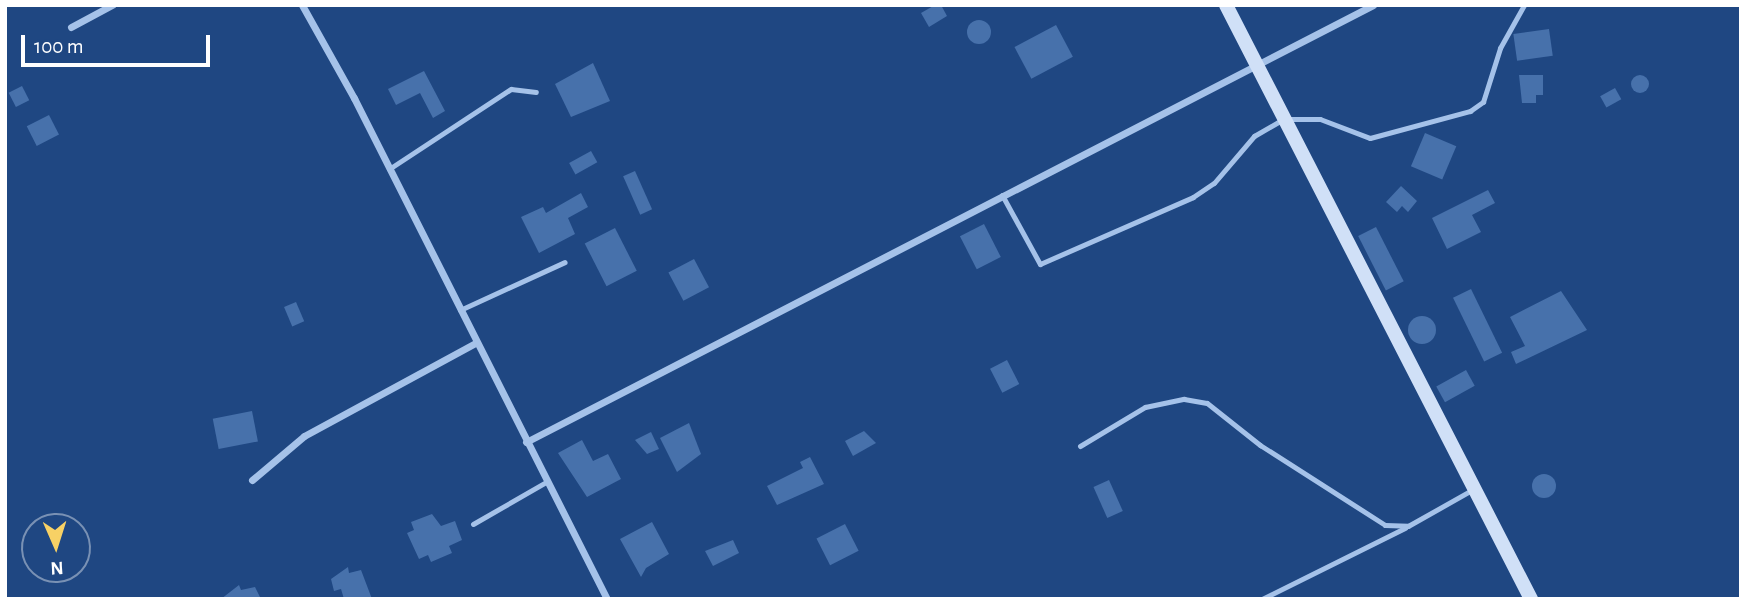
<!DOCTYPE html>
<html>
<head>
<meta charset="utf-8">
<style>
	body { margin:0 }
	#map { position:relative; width:1746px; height:604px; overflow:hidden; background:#1f4782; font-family:"Alegreya Sans",sans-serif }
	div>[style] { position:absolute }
	.building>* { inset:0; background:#4771ab; transform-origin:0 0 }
	.round { border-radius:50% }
	.lane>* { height:5px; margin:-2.5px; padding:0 2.5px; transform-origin:2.5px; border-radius:2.5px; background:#a5c2e9 }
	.street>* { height:7px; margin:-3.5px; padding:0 3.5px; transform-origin:3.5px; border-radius:3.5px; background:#a5c2e9 }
	.secondary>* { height:14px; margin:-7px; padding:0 7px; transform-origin:7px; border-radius:7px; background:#d0e0f7 }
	span { translate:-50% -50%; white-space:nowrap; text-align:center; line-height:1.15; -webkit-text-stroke:5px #1f4782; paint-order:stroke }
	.frame { position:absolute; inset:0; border:7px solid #fff; pointer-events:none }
	.north { position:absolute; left:21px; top:513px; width:70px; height:70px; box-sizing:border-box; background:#1f4782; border:2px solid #7991b4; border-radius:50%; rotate:177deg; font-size:19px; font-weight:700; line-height:28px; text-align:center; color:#fff }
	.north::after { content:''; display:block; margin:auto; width:24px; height:32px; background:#f7d165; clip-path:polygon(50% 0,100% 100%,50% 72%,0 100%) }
	.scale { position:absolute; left:21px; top:35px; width:189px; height:32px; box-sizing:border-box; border:4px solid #fff; border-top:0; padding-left:9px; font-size:21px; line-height:24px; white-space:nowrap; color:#fff; -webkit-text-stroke:5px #1f4782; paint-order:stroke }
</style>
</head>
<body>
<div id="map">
	<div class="building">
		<i style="clip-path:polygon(935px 5px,941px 5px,947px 16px,929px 27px,921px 13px)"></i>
		<i class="round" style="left:967px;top:20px;width:24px;height:24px"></i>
		<i style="left:1056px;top:25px;width:36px;height:47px;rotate:62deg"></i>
		<i style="left:1549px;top:29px;width:27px;height:36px;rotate:82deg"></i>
		<i style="clip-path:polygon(593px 63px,610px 101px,571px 117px,555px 84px)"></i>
		<i style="clip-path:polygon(424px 71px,445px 111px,433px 118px,420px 93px,396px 105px,388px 89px)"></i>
		<i style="clip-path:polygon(1519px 75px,1543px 75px,1543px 95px,1536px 95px,1536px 103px,1522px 103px)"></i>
		<i class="round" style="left:1631px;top:75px;width:18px;height:18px"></i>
		<i style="left:22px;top:86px;width:16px;height:15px;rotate:63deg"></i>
		<i style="left:1615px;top:88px;width:13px;height:17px;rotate:61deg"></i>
		<i style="left:49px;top:115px;width:22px;height:25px;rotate:63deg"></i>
		<i style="left:1425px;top:133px;width:34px;height:36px;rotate:23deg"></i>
		<i style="left:591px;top:151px;width:13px;height:25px;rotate:61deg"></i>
		<i style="left:635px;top:171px;width:42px;height:13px;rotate:66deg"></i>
		<i style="clip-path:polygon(1401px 186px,1417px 201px,1408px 212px,1402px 206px,1397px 212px,1386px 202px)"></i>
		<i style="clip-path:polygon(1488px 190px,1495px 203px,1472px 215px,1481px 232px,1447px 249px,1432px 218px)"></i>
		<i style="clip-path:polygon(581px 193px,588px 207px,568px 218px,575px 234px,539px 253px,521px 217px,543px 207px,546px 213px)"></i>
		<i style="left:984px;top:224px;width:37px;height:27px;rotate:63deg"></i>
		<i style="left:1376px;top:227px;width:61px;height:20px;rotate:63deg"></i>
		<i style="left:615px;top:228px;width:48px;height:34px;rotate:63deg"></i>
		<i style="left:694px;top:259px;width:32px;height:29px;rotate:62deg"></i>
		<i style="left:1471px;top:289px;width:71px;height:20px;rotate:64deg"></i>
		<i style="clip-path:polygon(1561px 291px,1587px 330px,1516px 364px,1511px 352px,1525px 346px,1510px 317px)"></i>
		<i style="left:296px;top:302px;width:21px;height:13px;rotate:67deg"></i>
		<i class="round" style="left:1408px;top:316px;width:28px;height:28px"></i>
		<i style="left:1007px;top:360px;width:27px;height:19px;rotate:63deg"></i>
		<i style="left:1466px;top:370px;width:18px;height:34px;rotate:61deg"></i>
		<i style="left:252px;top:411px;width:31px;height:40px;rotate:79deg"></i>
		<i style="clip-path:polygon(689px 423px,701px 454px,677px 472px,660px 438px)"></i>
		<i style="clip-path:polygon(864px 431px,876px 443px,853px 456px,845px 441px)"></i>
		<i style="clip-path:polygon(651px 432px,659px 449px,647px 454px,635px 440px)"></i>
		<i style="clip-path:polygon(582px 440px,593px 461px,608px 454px,621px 479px,587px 497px,558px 453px)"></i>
		<i style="clip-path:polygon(810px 457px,824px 484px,777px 505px,767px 486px,803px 468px,800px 462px)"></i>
		<i class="round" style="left:1532px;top:474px;width:24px;height:24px"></i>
		<i style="left:1109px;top:480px;width:34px;height:17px;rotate:66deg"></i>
		<i style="clip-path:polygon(432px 514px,441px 526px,455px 521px,462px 540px,449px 546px,452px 553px,431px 562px,428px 555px,419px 559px,407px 533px,414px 530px,411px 522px)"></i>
		<i style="clip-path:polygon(652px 522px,669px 554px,646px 568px,641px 577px,620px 539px)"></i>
		<i style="left:845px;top:524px;width:30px;height:32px;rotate:63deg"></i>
		<i style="clip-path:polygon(733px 540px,739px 553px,713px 566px,705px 551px)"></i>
		<i style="clip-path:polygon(348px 567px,349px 573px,361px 570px,372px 599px,344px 599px,341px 589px,334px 591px,331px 579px)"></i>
		<i style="clip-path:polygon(239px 585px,241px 590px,255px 587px,261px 599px,221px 599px)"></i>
	</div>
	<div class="lane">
		<i style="left:389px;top:169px;width:146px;rotate:-33.3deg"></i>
		<i style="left:511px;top:89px;width:25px;rotate:7deg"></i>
		<i style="left:1002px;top:195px;width:79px;rotate:61.2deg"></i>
		<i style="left:1040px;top:264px;width:167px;rotate:-23.6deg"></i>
		<i style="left:1193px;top:197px;width:25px;rotate:-34deg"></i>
		<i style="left:1214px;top:183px;width:62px;rotate:-49.6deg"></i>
		<i style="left:1254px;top:136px;width:34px;rotate:-30deg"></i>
		<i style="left:1284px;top:119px;width:36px"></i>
		<i style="left:1320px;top:119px;width:53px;rotate:20.8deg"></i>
		<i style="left:1370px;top:138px;width:104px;rotate:-15.1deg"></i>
		<i style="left:1470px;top:111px;width:16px;rotate:-35deg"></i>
		<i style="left:1483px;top:102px;width:57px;rotate:-72.5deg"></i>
		<i style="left:1500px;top:48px;width:49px;rotate:-60.8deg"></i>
		<i style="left:460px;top:310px;width:115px;rotate:-24.6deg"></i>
		<i style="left:1080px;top:446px;width:76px;rotate:-31deg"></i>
		<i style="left:1145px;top:407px;width:40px;rotate:-12deg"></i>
		<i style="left:1184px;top:399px;width:23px;rotate:10deg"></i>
		<i style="left:1207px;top:403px;width:68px;rotate:38.4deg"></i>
		<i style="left:1260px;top:445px;width:148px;rotate:32.6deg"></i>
		<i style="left:1385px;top:525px;width:23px;rotate:2deg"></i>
		<i style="left:1408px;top:526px;width:73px;rotate:-29.4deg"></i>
		<i style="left:473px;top:524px;width:84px;rotate:-29.9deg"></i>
		<i style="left:1262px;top:599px;width:160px;rotate:-26.4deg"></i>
	</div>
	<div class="street">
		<i style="left:302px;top:5px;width:107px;rotate:60.8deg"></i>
		<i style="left:354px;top:98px;width:561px;rotate:63.21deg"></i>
		<i style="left:71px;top:27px;width:47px;rotate:-28.2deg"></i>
		<i style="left:526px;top:442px;width:953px;rotate:-27.29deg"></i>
		<i style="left:252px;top:480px;width:68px;rotate:-40.2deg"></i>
		<i style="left:304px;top:436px;width:195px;rotate:-28.5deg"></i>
	</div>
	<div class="secondary">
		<i style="left:1226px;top:5px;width:668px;rotate:62.82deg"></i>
	</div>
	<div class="frame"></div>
	<div class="north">N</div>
	<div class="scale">100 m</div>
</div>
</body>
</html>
